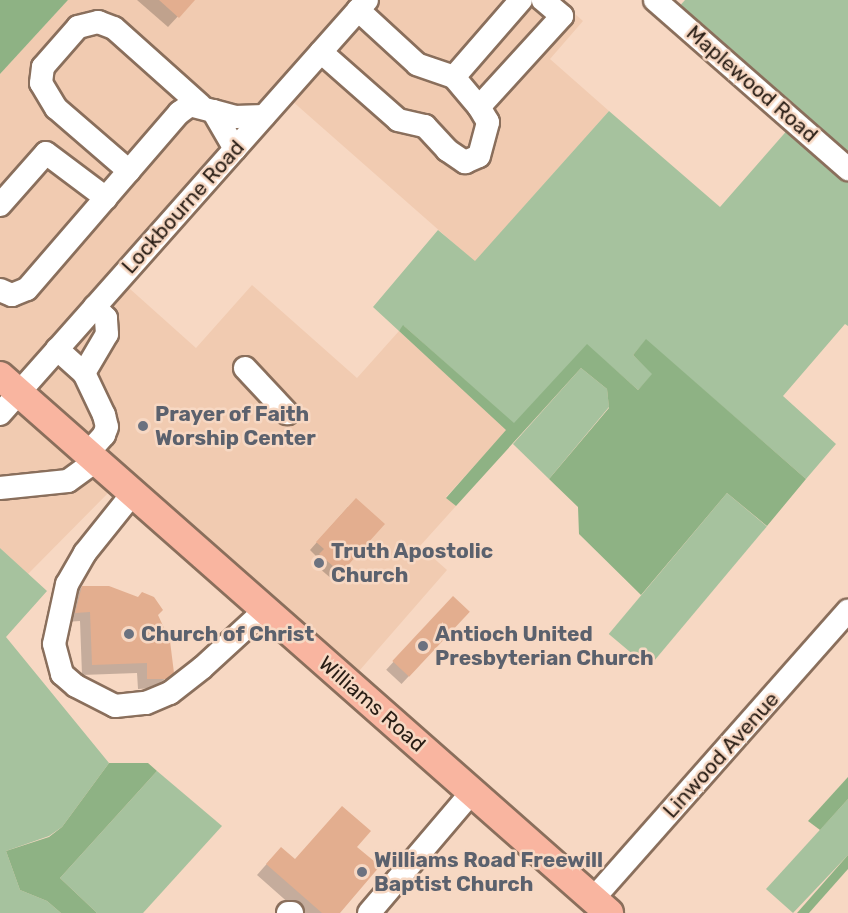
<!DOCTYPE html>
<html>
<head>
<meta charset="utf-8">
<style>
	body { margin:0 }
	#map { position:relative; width:848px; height:913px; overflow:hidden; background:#f7d8c3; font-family:Rubik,sans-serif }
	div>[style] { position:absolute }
	.built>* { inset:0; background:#f1cbb1 }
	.green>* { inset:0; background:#a6c29e; transform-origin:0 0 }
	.forest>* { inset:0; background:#8eb284 }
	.shadow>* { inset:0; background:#0003; transform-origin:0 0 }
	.building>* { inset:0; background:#e3ae8f; transform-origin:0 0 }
	.roads { filter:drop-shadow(2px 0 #8a6f5c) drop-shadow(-2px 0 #8a6f5c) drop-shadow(0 2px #8a6f5c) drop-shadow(0 -2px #8a6f5c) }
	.minor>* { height:22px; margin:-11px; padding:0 11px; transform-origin:11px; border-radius:11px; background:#fff }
	.major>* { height:28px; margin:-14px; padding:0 14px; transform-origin:14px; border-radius:14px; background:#f9b5a0 }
	.dots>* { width:16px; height:16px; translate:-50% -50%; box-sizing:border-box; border:3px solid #f7d8c3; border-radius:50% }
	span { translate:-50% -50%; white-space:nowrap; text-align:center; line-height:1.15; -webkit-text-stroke:5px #f7d8c3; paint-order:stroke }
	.street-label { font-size:21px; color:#281d15 }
	.worship-label { font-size:21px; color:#5b616d; font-weight:700 }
	.left { translate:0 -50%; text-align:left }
</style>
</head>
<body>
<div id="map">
	<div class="built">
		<i style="clip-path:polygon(68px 0,559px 0,583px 21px,550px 59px,609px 111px,475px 262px,283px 93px,120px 280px,196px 348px,252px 285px,357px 378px,399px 331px,507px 430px,446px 497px,456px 506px,420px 546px,447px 570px,346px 686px,117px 484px,28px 574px,0 548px,0 74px)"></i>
	</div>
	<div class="green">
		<i style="clip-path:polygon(685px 0,848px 0,848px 159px,677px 9px)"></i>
		<i style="clip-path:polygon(609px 111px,720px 207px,790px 127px,848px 178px,848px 326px,845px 324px,783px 396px,836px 444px,806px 479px,646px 340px,633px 355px,653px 374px,638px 390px,587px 345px,514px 424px,404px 326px,399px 331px,373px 307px,438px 230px,475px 261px)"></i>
		<i style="clip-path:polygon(581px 368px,607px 389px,609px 407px,549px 479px,513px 444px)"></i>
		<i style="left:727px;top:493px;width:52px;height:184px;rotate:40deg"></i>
		<i style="clip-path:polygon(0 548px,47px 591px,6px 637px,109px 763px,62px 827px,49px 836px,6px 851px,20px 890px,47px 901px,61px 913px,0 913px)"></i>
		<i style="clip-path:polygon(157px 771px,222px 826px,143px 913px,97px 913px,60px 878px)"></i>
		<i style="clip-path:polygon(848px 799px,848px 855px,793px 913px,766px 889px)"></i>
	</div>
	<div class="forest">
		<i style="clip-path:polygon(0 0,68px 0,0 74px)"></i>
		<i style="clip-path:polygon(403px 325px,514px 423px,587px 344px,638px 390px,652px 374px,633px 355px,646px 339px,806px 479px,767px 526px,727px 493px,641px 595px,579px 534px,578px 507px,549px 479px,609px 408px,607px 389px,581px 368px,456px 506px,446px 498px,506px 430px,399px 331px)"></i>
		<i style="clip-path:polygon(109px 763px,148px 763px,157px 771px,60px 878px,97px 913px,61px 913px,47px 901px,20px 890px,6px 851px,49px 837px,62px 827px)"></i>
		<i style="clip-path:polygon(848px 777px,848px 799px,820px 830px,808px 821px)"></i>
		<i style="clip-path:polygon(848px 855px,848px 869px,809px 913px,797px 913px)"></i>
	</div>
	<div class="shadow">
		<i style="clip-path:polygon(137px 0,193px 0,168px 27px)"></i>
		<i style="clip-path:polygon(348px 507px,383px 524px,333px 580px,312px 562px,317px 557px,310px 550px)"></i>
		<i style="clip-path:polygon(82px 587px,156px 615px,172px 672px,155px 688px,138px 689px,137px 673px,82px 675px,80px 621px,65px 622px,72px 597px)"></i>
		<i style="left:453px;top:598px;width:21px;height:98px;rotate:43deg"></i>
		<i style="clip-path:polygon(355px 847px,338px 913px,300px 913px,257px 875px,271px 859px,294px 861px)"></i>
	</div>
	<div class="building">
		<i style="clip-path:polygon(159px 0,195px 0,179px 18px)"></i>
		<i style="clip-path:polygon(356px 498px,385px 524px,341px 573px,319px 554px,324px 549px,316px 542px)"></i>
		<i style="clip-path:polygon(82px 586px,109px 586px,138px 597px,142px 592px,154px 597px,163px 610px,158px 615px,170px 641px,174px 673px,167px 679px,147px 679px,147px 663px,92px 665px,90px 612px,75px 613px)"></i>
		<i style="left:453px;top:596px;width:23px;height:89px;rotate:43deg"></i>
		<i style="clip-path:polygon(342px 806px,371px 831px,357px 847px,380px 866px,340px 913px,322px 913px,266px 864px,281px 847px,295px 859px)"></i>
	</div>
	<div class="roads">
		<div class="minor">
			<i style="left:655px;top:0;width:257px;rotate:41.2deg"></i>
			<i style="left:321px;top:52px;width:103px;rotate:41.4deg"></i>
			<i style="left:398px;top:120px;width:28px;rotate:13deg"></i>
			<i style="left:425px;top:126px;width:33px;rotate:47deg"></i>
			<i style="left:447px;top:150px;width:22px;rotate:34deg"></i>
			<i style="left:465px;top:162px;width:15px;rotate:-23deg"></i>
			<i style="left:479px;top:156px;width:35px;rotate:-75deg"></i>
			<i style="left:488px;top:122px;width:17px;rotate:-121deg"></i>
			<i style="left:479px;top:107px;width:39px;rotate:-130deg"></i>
			<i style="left:454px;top:77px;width:39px;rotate:-161deg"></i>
			<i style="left:417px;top:64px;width:80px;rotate:-137.5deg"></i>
			<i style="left:454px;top:77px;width:102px;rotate:-49deg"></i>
			<i style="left:479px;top:107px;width:123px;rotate:-47.6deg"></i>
			<i style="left:562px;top:16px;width:25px;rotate:-140deg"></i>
			<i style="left:235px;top:149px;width:44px;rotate:-120.1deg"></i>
			<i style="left:213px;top:111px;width:23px;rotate:15deg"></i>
			<i style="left:235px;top:117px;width:29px;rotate:-2deg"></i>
			<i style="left:129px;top:171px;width:96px;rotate:-139.2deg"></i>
			<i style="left:56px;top:108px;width:29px;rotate:-121deg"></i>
			<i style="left:41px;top:83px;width:16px;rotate:-83deg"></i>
			<i style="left:43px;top:67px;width:53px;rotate:-48.8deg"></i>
			<i style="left:78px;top:27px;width:21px;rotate:-14deg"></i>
			<i style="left:98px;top:22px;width:17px;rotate:21deg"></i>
			<i style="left:114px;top:28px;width:115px;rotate:41.8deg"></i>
			<i style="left:0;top:205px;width:69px;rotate:-48.5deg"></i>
			<i style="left:46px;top:153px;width:75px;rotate:36.9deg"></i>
			<i style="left:0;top:290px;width:13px;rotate:23deg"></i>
			<i style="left:12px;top:295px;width:16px;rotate:-22deg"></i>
			<i style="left:27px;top:289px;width:233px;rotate:-49.2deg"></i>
			<i style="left:179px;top:113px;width:14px;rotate:-36deg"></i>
			<i style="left:190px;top:105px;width:23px;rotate:15deg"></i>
			<i style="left:57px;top:349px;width:36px;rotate:42deg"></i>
			<i style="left:84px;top:373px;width:47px;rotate:64.5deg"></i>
			<i style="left:104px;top:415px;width:12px;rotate:76deg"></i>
			<i style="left:107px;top:427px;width:9px;rotate:111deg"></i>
			<i style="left:104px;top:435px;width:24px;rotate:132deg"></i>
			<i style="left:245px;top:368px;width:62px;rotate:47deg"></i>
			<i style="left:84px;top:373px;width:45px;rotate:-59.5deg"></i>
			<i style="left:107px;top:334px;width:16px;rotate:-94deg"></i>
			<i style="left:106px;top:318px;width:16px;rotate:-135deg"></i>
			<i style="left:0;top:414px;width:553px;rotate:-48.44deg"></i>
			<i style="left:0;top:488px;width:68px;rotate:-5.9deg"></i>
			<i style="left:68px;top:481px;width:34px;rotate:-36deg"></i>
			<i style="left:133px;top:493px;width:77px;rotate:128.7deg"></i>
			<i style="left:85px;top:553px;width:36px;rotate:120deg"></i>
			<i style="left:67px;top:584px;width:61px;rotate:102.2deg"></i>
			<i style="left:54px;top:644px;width:31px;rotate:75deg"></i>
			<i style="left:62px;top:674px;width:18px;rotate:41deg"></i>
			<i style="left:76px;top:686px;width:44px;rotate:27.1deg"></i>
			<i style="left:115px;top:706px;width:31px;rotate:-6deg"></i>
			<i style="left:146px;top:703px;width:26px;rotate:-23deg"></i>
			<i style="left:170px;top:693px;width:41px;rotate:-38deg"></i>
			<i style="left:202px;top:668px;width:86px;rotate:-42.6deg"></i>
			<i style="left:593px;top:899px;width:385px;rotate:-48.5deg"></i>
			<i style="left:288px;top:913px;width:4px"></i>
			<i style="left:369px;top:913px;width:159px;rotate:-49.6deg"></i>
		</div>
		<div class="major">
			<i style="left:0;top:376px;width:812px;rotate:41.4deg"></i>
		</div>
	</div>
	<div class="dots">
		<i style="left:143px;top:426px;background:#6b7280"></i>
		<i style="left:319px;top:563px;background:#6b7280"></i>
		<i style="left:129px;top:634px;background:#6b7280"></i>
		<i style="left:423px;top:646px;background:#6b7280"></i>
		<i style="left:362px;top:872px;background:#6b7280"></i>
	</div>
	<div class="street-label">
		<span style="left:752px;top:84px;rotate:41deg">Maplewood Road</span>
		<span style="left:183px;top:207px;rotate:-48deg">Lockbourne Road</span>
		<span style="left:372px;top:704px;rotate:41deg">Williams Road</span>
		<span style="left:721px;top:755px;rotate:-48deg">Linwood Avenue</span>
	</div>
	<div class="worship-label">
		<span class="left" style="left:155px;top:426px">Prayer of Faith<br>Worship Center</span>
		<span class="left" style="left:331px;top:563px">Truth Apostolic<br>Church</span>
		<span class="left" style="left:141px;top:634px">Church of Christ</span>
		<span class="left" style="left:435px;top:646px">Antioch United<br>Presbyterian Church</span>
		<span class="left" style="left:374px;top:872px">Williams Road Freewill<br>Baptist Church</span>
	</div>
</div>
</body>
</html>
